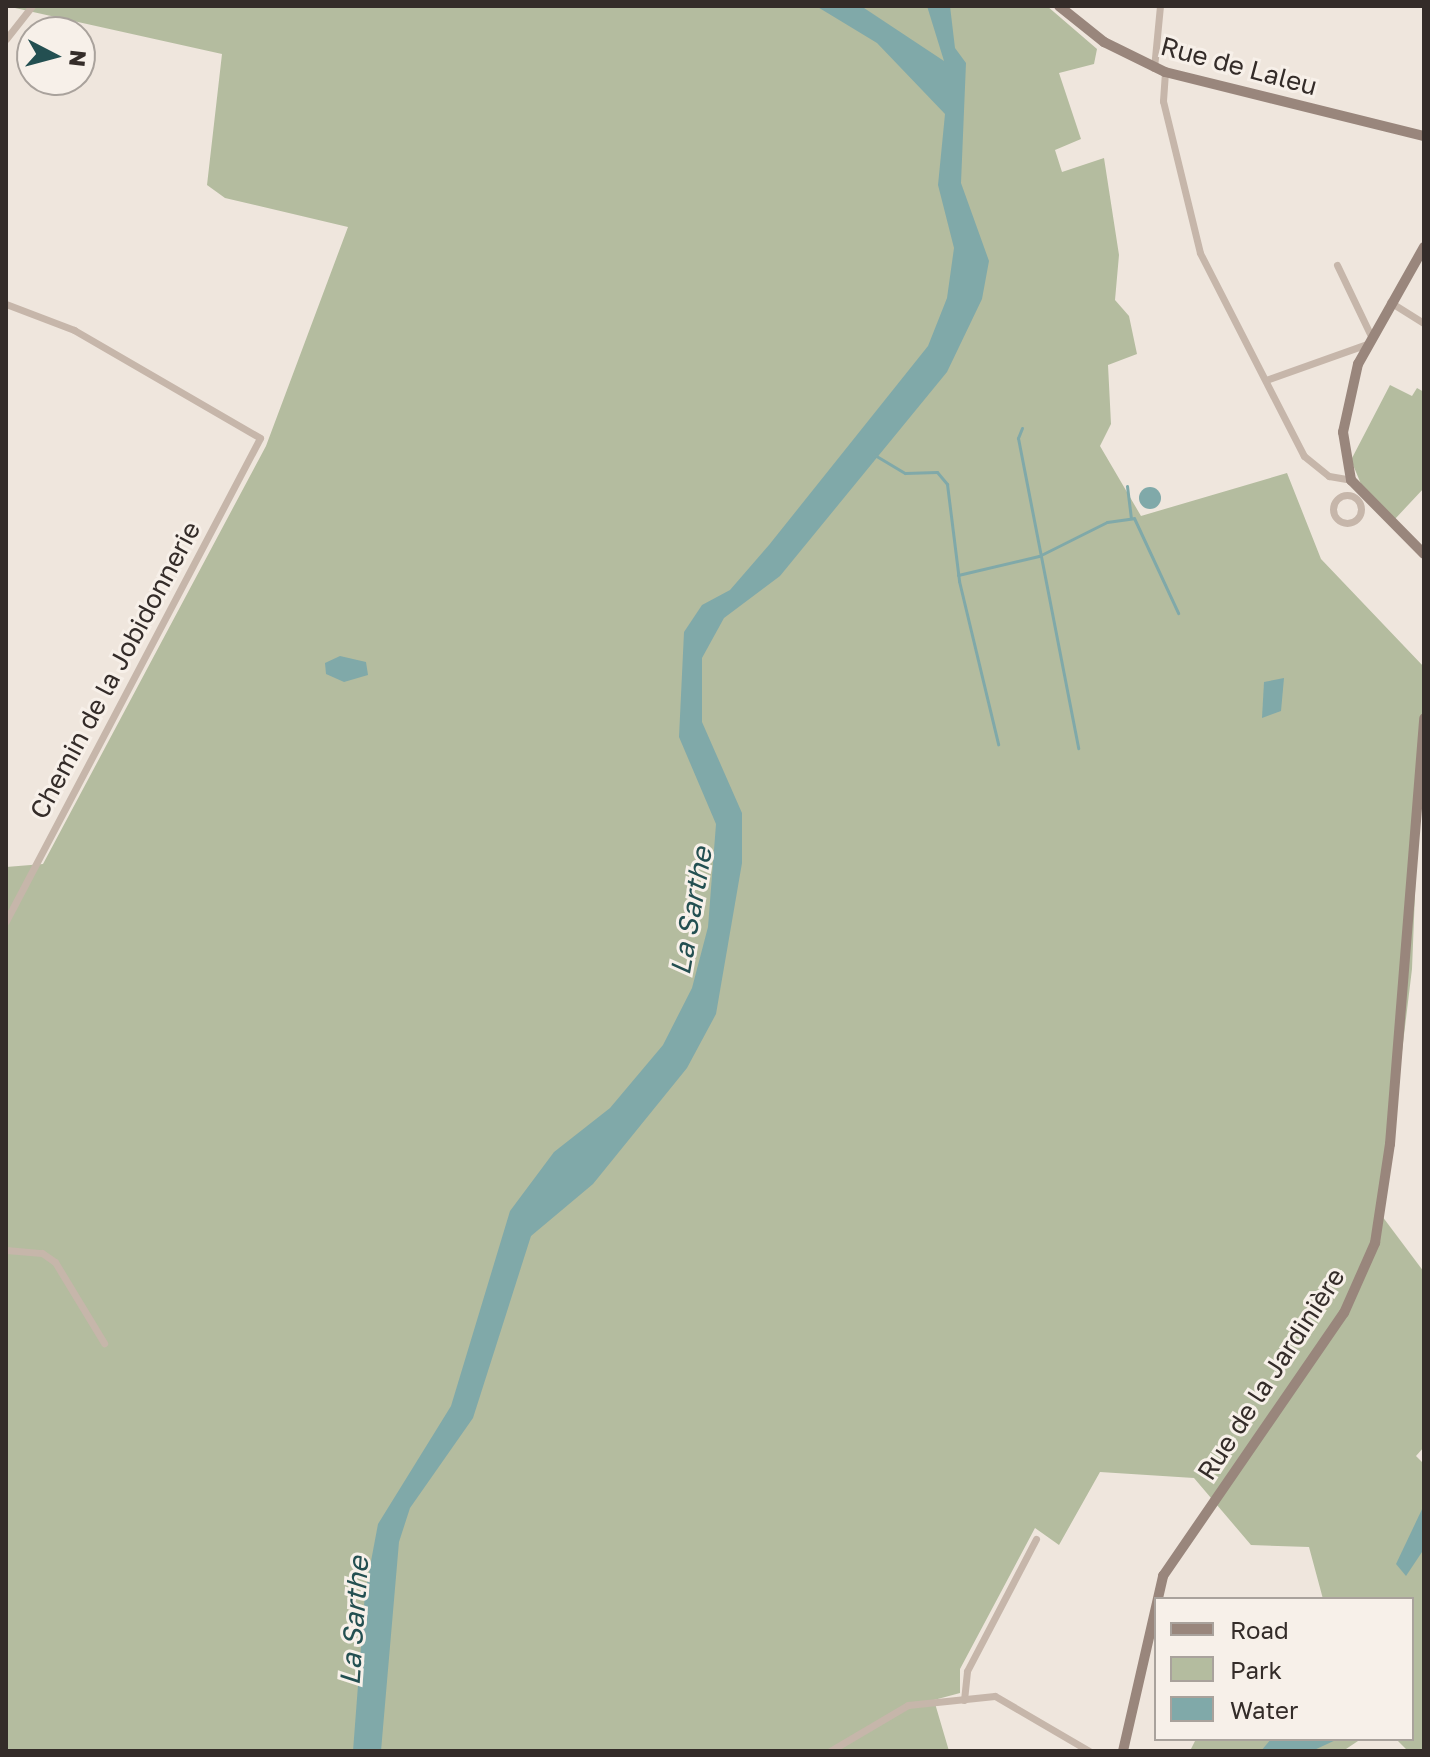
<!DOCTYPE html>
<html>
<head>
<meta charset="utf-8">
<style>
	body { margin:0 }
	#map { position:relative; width:1430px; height:1757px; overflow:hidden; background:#efe6dd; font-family:"Golos Text",sans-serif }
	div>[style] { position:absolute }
	.green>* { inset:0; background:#b4bc9f }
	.water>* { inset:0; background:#80a9a9 }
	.round { border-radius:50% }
	.stream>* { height:3px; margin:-1.5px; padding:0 1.5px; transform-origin:1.5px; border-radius:1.5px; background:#80a9a9 }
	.street>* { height:7px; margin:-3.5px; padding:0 3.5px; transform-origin:3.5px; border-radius:3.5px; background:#c6b6aa }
	.street>.ring { margin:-3.5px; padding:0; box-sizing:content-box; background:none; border:7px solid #c6b6aa; border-radius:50% }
	.secondary>* { height:10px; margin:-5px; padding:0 5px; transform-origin:5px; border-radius:5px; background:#99867c }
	span { translate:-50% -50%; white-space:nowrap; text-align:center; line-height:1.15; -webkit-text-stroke:6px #f7f0e9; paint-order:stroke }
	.street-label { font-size:26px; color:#342c29 }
	.water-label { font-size:28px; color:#234f51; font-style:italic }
	.frame { position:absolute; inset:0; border:8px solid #342c29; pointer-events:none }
	.legend { position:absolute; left:1154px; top:1597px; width:260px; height:144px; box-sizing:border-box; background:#f7f0e9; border:2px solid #a9a29c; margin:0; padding:10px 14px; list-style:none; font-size:24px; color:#342c29 }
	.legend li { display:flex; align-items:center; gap:16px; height:40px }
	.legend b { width:40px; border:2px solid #a9a29c }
	.north { position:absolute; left:16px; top:16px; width:80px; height:80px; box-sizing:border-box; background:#f7f0e9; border:2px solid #a9a29c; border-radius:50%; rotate:96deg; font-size:22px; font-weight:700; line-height:32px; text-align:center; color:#342c29 }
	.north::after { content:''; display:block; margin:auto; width:28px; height:36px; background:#234f51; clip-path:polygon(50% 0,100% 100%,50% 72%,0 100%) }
</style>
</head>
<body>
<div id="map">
	<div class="green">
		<i style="clip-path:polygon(6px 6px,1047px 6px,1097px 49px,1094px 64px,1059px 73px,1081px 139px,1055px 150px,1062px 172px,1104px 158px,1119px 255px,1115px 300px,1129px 316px,1137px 354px,1108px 365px,1111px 424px,1100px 446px,1141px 516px,1287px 473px,1321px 559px,1424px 667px,1412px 969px,1382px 1216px,1424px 1272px,1424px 1447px,1416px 1456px,1424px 1464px,1424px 1751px,1408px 1751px,1396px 1739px,1412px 1739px,1412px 1599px,1323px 1599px,1309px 1547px,1251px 1545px,1194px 1478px,1100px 1472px,1059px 1545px,1035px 1528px,960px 1669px,960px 1693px,934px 1700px,949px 1751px,6px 1751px,6px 867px,43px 864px,266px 446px,348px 227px,225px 198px,207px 185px,222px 54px)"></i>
		<i style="clip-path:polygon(1390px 385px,1412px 396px,1417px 388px,1424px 392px,1424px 488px,1395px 519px,1361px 484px,1351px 460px)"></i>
		<i style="clip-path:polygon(1196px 1739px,1361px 1739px,1343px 1751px,1190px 1751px)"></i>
	</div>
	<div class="water">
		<i style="clip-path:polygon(816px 6px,861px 6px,944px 61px,927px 6px,950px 6px,955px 48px,966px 63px,961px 183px,989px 261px,982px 299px,947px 372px,780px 576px,724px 618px,702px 658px,702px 722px,742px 813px,742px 863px,716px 1014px,687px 1068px,593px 1184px,531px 1236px,473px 1418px,410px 1508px,399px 1542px,381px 1751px,353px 1751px,365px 1593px,378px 1524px,451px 1406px,510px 1211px,554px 1152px,610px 1108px,663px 1045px,692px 988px,708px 927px,716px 824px,679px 737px,684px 632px,702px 605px,730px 590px,769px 545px,928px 346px,947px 298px,954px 248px,938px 185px,945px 114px,877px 43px)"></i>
		<i class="round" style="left:1139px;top:487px;width:22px;height:22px"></i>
		<i style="clip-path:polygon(340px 656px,366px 662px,368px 675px,344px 682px,326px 674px,325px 663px)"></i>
		<i style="clip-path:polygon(1284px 678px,1281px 711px,1262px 718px,1264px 682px)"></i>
		<i style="clip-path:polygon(1424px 1505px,1424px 1549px,1406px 1576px,1396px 1564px)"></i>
		<i style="clip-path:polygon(1271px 1739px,1338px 1739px,1312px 1751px,1261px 1751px)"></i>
	</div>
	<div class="stream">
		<i style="left:1022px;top:428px;width:11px;rotate:112deg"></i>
		<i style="left:1018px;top:438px;width:316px;rotate:79deg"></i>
		<i style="left:873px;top:454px;width:37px;rotate:31deg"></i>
		<i style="left:905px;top:473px;width:32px;rotate:-2deg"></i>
		<i style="left:937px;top:472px;width:16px;rotate:50deg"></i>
		<i style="left:947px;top:484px;width:98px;rotate:82.9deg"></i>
		<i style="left:959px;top:581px;width:168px;rotate:76.5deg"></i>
		<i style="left:1127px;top:486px;width:32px;rotate:83deg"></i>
		<i style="left:958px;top:575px;width:83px;rotate:-13.2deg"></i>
		<i style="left:1039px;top:556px;width:76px;rotate:-26.6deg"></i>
		<i style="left:1107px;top:522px;width:27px;rotate:-8deg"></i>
		<i style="left:1134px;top:518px;width:105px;rotate:65.1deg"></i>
	</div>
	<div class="street">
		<i style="left:6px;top:39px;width:42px;rotate:-51.8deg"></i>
		<i style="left:1154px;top:68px;width:62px;rotate:-84.5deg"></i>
		<i style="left:1165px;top:72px;width:29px;rotate:94deg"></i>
		<i style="left:1163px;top:101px;width:156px;rotate:76.3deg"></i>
		<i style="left:1200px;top:253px;width:228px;rotate:62.9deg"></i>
		<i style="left:1304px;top:456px;width:32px;rotate:39deg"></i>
		<i style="left:1329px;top:476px;width:22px;rotate:10deg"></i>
		<i style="left:1337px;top:265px;width:79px;rotate:64.4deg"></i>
		<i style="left:1390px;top:302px;width:40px;rotate:32deg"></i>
		<i style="left:6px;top:304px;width:73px;rotate:20.9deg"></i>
		<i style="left:74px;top:330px;width:215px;rotate:30.1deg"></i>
		<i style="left:260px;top:438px;width:546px;rotate:117.74deg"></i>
		<i style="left:1266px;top:380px;width:107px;rotate:-19.6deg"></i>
		<i class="ring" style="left:1333px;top:495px;width:21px;height:21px"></i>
		<i style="left:6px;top:1250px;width:36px;rotate:5deg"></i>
		<i style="left:42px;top:1253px;width:16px;rotate:35deg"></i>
		<i style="left:55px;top:1262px;width:95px;rotate:58.8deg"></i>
		<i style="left:964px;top:1700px;width:29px;rotate:-84deg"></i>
		<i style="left:967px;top:1671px;width:149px;rotate:-62.4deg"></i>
		<i style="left:830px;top:1751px;width:91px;rotate:-30.5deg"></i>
		<i style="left:908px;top:1705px;width:87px;rotate:-5.9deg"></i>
		<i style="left:995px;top:1696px;width:109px;rotate:30.3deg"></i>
	</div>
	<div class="secondary">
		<i style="left:1059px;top:6px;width:58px;rotate:38.7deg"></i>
		<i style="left:1104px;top:42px;width:68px;rotate:26.2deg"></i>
		<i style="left:1165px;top:72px;width:267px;rotate:13.9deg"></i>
		<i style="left:1424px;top:247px;width:134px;rotate:119.4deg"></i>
		<i style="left:1358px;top:364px;width:70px;rotate:102.4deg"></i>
		<i style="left:1343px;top:432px;width:49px;rotate:80.5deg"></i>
		<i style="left:1351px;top:480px;width:104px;rotate:45.4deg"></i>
		<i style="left:1123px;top:1751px;width:180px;rotate:-77.1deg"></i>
		<i style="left:1163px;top:1576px;width:319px;rotate:-55.5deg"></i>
		<i style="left:1344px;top:1313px;width:77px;rotate:-66.1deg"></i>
		<i style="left:1375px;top:1243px;width:100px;rotate:-81.4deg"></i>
		<i style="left:1390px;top:1144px;width:427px;rotate:-85.4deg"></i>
	</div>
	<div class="street-label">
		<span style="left:1239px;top:66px;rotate:15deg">Rue de Laleu</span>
		<span style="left:115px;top:670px;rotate:-62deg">Chemin de la Jobidonnerie</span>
		<span style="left:1271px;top:1374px;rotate:-57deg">Rue de la Jardinière</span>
	</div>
	<div class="water-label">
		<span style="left:691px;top:911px;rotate:-80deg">La Sarthe</span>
		<span style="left:354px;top:1621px;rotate:-86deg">La Sarthe</span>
	</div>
	<div class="frame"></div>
	<ul class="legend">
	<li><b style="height:10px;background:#99867c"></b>Road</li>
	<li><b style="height:22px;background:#b4bc9f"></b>Park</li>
	<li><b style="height:22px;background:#80a9a9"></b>Water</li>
	</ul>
	<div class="north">N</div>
</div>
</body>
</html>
